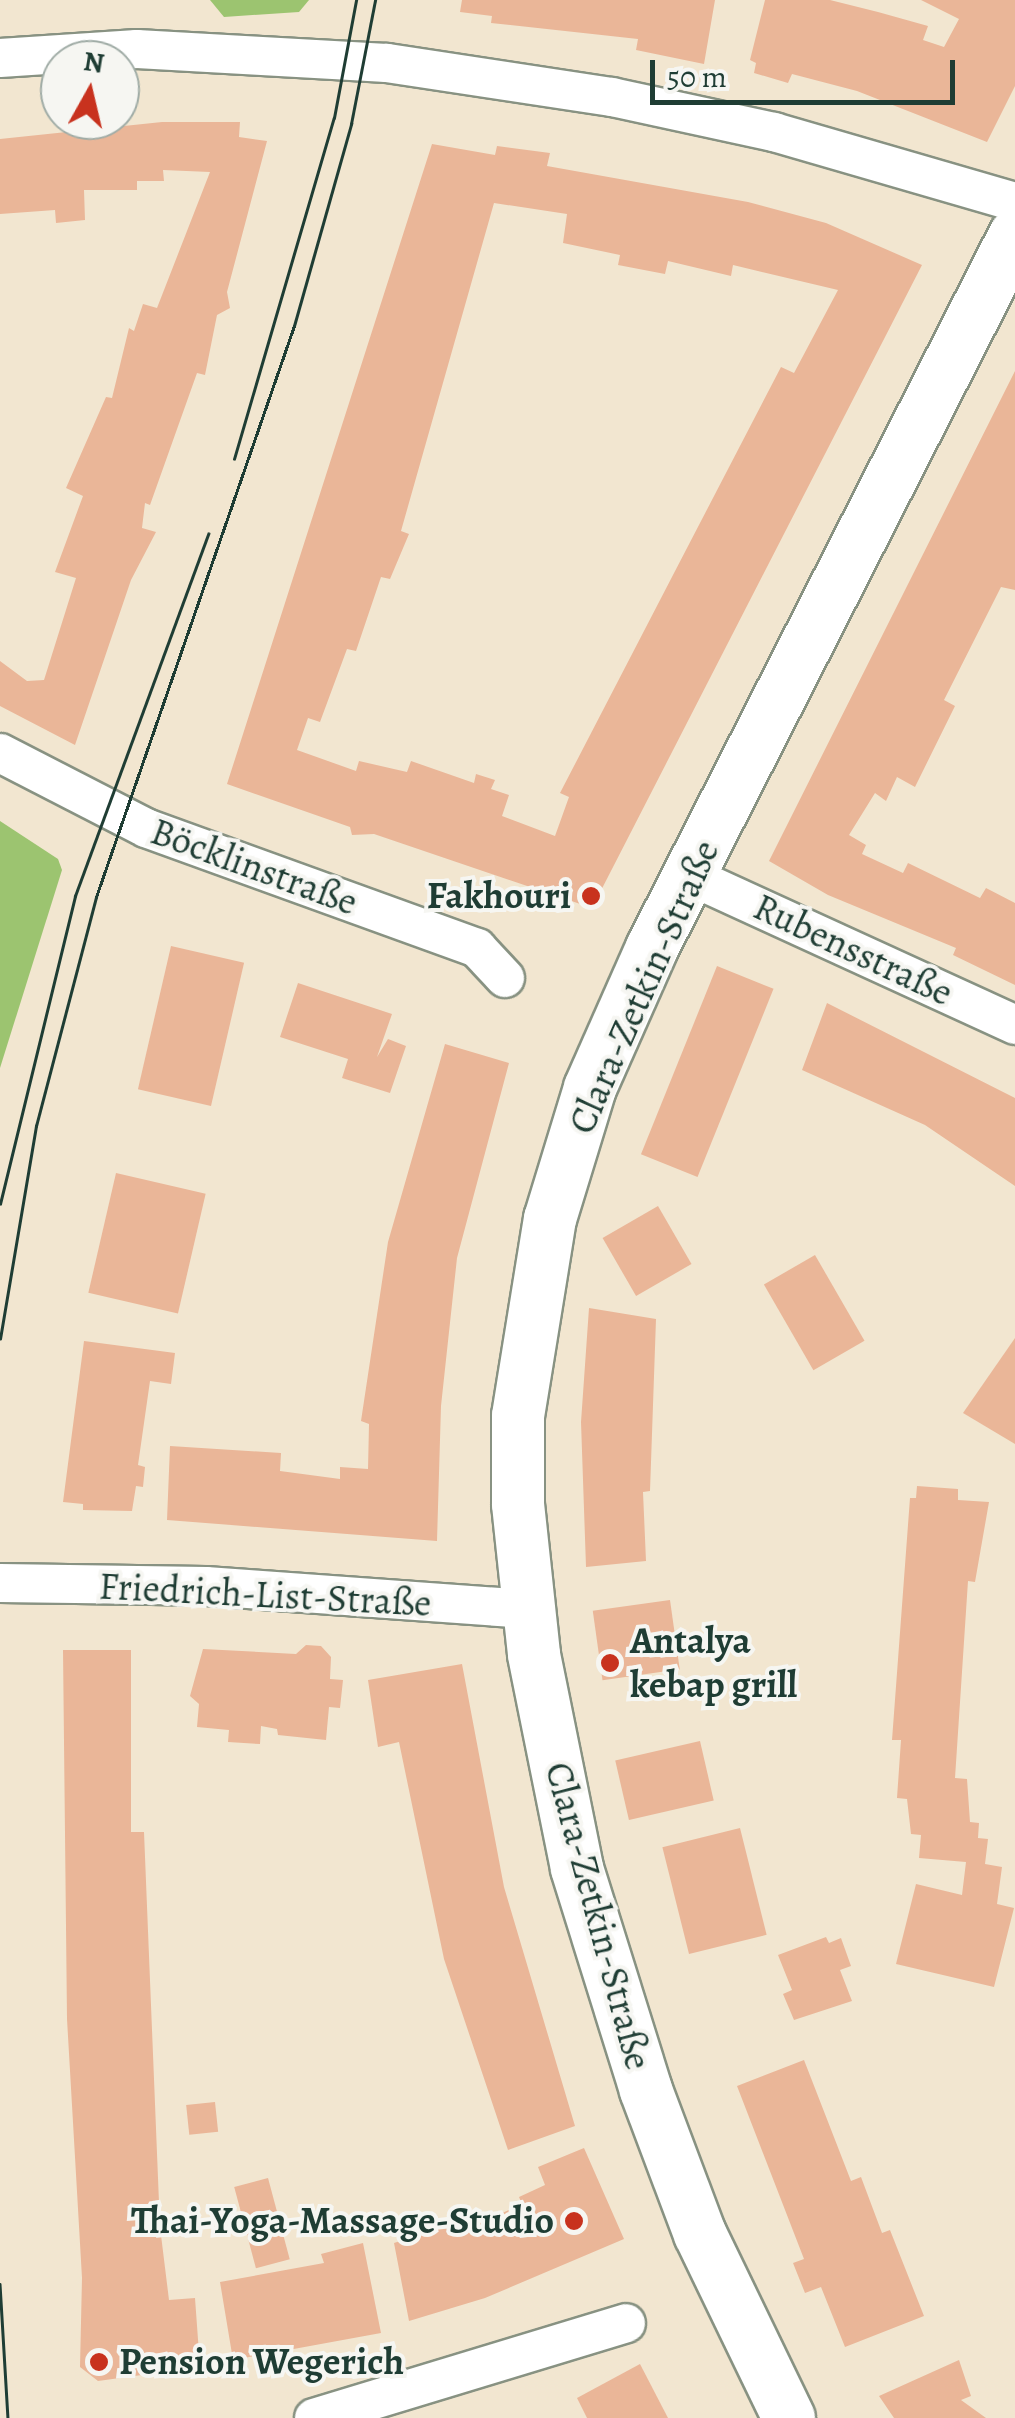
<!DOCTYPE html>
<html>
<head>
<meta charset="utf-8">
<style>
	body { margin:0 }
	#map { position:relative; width:1015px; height:2418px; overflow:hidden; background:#f2e6d0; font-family:Alegreya,serif }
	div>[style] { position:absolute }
	.green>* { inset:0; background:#9cc470 }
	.building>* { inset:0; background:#eab698; transform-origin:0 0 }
	.roads { filter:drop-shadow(2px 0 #889282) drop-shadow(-2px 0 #889282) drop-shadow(0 2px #889282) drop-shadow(0 -2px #889282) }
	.minor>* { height:38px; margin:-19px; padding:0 19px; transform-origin:19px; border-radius:19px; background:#fff }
	.secondary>* { height:52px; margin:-26px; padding:0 26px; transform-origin:26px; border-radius:26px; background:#fff }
	.tram>* { height:2.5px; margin:-1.25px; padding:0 1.25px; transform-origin:1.25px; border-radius:1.25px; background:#1f3d34 }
	.dots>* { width:28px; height:28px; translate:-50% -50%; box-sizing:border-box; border:5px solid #f6f6f2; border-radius:50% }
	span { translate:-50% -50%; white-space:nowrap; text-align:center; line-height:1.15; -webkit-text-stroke:8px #f6f6f2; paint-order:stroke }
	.street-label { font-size:38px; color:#1f3d34 }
	.poi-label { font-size:38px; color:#1f3d34; font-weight:700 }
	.right { translate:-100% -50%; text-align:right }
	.left { translate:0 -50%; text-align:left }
	.north { position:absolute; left:40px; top:40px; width:100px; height:100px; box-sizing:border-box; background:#f6f6f2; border:2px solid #a0aca6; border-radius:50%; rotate:8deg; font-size:28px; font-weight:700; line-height:40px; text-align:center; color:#1f3d34 }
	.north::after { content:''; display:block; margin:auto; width:35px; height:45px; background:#c8321e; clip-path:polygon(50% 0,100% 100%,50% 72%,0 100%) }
	.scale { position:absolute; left:650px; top:60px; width:305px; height:45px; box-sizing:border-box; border:5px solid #1f3d34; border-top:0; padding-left:12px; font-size:30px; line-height:35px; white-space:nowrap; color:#1f3d34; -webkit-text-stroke:8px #f6f6f2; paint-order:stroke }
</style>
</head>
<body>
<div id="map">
	<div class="green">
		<i style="clip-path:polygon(210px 0,309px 0,299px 12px,224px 17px)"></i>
		<i style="clip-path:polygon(0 821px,58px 859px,62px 870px,0 1068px)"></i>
	</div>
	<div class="building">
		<i style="clip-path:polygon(462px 0,715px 0,704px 64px,636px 50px,638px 39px,491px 23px,492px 16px,460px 12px)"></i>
		<i style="clip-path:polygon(765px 0,830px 0,878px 12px,928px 26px,923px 40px,944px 47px,959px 19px,921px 0,1015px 0,1015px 86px,987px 142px,857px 91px,792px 74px,788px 83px,754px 73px,756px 63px,750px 60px)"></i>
		<i style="clip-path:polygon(162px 122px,240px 122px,239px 137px,267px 141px,227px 292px,230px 308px,217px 315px,205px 375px,197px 373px,150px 505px,145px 503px,142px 528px,156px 532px,131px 580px,75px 745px,0 706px,0 661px,27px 681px,44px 680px,76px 578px,55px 572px,83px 496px,66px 488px,106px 397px,112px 398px,129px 328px,134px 331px,143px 304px,157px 308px,210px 172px,163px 170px,164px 181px,137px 181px,137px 190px,84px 190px,85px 220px,56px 223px,55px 210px,0 214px,0 139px)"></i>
		<i style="clip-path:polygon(evenodd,432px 144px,495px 155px,497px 146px,550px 153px,547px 166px,748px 202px,826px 223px,922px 265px,592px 908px,374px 834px,352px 835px,350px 827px,227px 784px,432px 144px,494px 203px,567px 214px,563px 243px,620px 255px,618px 265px,665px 274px,668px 261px,731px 276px,733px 265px,838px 290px,794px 373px,781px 367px,673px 575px,560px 793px,569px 797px,555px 836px,502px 816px,509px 795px,491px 789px,495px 780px,476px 774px,474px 783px,411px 761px,407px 772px,359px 761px,356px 771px,297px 750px,308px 718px,320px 722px,347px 649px,356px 651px,381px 577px,390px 579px,409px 534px,401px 531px,494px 203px)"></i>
		<i style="clip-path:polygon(1015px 371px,1015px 590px,1001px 587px,944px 700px,955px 706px,915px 787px,897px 777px,886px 801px,875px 793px,849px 835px,866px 845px,862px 854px,903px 873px,908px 863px,980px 898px,986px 888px,1015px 903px,1015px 985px,953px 955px,956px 948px,828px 895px,769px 861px)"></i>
		<i style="left:171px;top:946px;width:75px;height:147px;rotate:13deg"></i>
		<i style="left:717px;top:966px;width:61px;height:203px;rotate:22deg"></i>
		<i style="clip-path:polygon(298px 983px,392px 1014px,377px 1057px,388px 1039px,406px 1046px,390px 1093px,342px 1078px,348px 1059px,280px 1037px)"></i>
		<i style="clip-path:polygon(827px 1003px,1015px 1098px,1015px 1186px,925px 1125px,802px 1070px)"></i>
		<i style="clip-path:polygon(445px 1044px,509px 1063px,457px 1258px,441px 1406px,437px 1541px,167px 1520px,170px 1446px,281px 1453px,280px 1471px,340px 1479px,340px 1467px,368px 1469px,369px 1424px,361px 1421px,388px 1242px)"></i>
		<i style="left:116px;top:1173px;width:92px;height:123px;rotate:13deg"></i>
		<i style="left:658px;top:1206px;width:67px;height:64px;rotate:60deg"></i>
		<i style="left:815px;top:1255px;width:99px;height:59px;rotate:60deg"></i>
		<i style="clip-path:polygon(589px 1308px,656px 1319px,650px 1491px,643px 1492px,646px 1561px,586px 1567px,581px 1422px)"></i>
		<i style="clip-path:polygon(1015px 1338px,1015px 1444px,963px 1413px)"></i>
		<i style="clip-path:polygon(84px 1341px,175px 1353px,171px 1384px,150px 1381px,138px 1465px,145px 1467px,143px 1487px,136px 1486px,132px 1511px,83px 1510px,83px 1504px,63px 1502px)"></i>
		<i style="clip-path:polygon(917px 1486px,958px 1489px,958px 1500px,989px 1502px,975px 1582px,968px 1581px,955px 1778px,967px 1779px,970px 1822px,979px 1823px,978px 1838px,988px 1839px,985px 1864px,1002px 1867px,997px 1904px,1014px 1908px,994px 1987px,896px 1964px,916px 1884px,962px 1895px,966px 1862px,919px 1858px,921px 1835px,911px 1834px,907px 1799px,897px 1798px,901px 1740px,892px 1740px,910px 1498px,916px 1498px)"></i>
		<i style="left:670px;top:1600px;width:70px;height:78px;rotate:82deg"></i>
		<i style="clip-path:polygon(306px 1645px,321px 1646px,331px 1657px,330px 1679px,343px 1680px,340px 1708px,329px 1707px,326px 1740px,278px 1735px,277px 1729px,261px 1726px,260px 1744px,228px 1742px,229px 1730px,197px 1727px,199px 1704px,190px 1696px,203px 1649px,296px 1654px)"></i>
		<i style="clip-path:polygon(63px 1650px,131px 1650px,131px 1832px,144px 1832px,160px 2227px,169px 2300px,195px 2298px,200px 2367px,98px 2381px,80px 2367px,82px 2278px,67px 2019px)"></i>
		<i style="clip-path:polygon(462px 1664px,504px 1887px,575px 2126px,508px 2150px,444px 1959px,399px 1742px,378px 1747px,368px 1680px)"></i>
		<i style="left:700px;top:1741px;width:61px;height:87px;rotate:77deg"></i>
		<i style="left:740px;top:1828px;width:110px;height:80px;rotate:76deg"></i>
		<i style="clip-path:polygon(826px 1937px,829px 1943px,841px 1938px,851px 1966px,840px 1970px,852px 2001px,794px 2020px,783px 1994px,792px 1990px,778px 1955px)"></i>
		<i style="clip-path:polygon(804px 2060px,851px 2181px,861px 2177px,882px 2233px,890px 2230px,924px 2316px,845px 2347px,821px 2287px,805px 2293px,793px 2263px,804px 2259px,737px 2086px)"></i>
		<i style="left:215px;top:2102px;width:30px;height:29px;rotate:84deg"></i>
		<i style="clip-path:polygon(584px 2148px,624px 2239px,485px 2298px,409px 2321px,394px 2243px,461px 2221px,464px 2230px,522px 2204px,519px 2197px,545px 2185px,538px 2167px)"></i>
		<i style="left:268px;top:2178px;width:84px;height:35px;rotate:75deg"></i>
		<i style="clip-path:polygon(363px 2243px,381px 2333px,233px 2360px,220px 2282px,324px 2263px,321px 2254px)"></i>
		<i style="clip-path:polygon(959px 2360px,971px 2396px,961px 2400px,986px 2418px,894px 2418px,879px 2396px)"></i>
		<i style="clip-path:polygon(640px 2364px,668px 2418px,587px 2418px,577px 2398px)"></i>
	</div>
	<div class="roads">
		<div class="minor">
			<i style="left:0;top:58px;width:137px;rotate:-3.8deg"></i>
			<i style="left:137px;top:49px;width:250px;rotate:3.2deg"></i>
			<i style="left:387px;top:63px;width:228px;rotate:8.6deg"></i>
			<i style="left:612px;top:97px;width:166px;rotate:12.2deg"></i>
			<i style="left:774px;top:132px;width:251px;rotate:16.2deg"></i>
			<i style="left:0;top:753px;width:164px;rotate:27.2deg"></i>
			<i style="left:146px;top:828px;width:352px;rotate:19.9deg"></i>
			<i style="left:477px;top:948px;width:41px;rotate:47deg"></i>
			<i style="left:690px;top:876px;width:358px;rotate:24.6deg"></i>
			<i style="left:0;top:1583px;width:206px;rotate:0.8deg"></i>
			<i style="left:206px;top:1586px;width:324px;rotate:4.1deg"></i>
			<i style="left:314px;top:2418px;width:326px;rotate:-16.9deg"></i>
		</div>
		<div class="secondary">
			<i style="left:789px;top:2418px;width:204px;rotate:-115.8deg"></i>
			<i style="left:700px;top:2234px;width:154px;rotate:-110.6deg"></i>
			<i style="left:646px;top:2090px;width:232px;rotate:-107.3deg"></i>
			<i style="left:577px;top:1868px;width:218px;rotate:-101.4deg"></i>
			<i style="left:534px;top:1654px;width:151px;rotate:-96.1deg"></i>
			<i style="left:518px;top:1504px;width:88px;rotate:-90deg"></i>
			<i style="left:518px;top:1416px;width:200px;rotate:-80.8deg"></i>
			<i style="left:550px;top:1219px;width:137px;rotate:-73deg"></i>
			<i style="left:590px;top:1088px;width:153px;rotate:-66.1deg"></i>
			<i style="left:652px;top:948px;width:800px;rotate:-63.02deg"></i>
		</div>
	</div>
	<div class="tram">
		<i style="left:234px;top:459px;width:355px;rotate:-73.7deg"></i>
		<i style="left:334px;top:118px;width:120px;rotate:-79.4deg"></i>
		<i style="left:0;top:1204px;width:317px;rotate:-76.3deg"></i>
		<i style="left:75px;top:896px;width:386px;rotate:-69.8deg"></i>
		<i style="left:0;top:1339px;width:216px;rotate:-80.4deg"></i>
		<i style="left:36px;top:1126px;width:237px;rotate:-75.3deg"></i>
		<i style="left:96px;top:897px;width:604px;rotate:-70.88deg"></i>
		<i style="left:294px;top:326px;width:210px;rotate:-74.2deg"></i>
		<i style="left:351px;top:124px;width:126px;rotate:-79deg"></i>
		<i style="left:0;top:2284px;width:134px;rotate:86.6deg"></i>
	</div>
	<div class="dots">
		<i style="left:591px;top:896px;background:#c8321e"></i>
		<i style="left:610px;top:1663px;background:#c8321e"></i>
		<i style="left:574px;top:2221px;background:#c8321e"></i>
		<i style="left:99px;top:2362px;background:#c8321e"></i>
	</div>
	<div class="street-label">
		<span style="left:254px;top:867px;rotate:20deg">Böcklinstraße</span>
		<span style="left:853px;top:950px;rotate:25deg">Rubensstraße</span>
		<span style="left:644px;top:987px;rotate:-66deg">Clara-Zetkin-Straße</span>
		<span style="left:265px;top:1595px;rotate:3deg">Friedrich-List-Straße</span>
		<span style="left:598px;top:1916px;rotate:75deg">Clara-Zetkin-Straße</span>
	</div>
	<div class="poi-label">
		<span class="right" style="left:571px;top:896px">Fakhouri</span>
		<span class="left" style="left:630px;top:1663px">Antalya<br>kebap grill</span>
		<span class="right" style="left:554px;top:2221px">Thai-Yoga-Massage-Studio</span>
		<span class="left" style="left:119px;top:2362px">Pension Wegerich</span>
	</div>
	<div class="north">N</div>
	<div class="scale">50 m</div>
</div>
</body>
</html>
